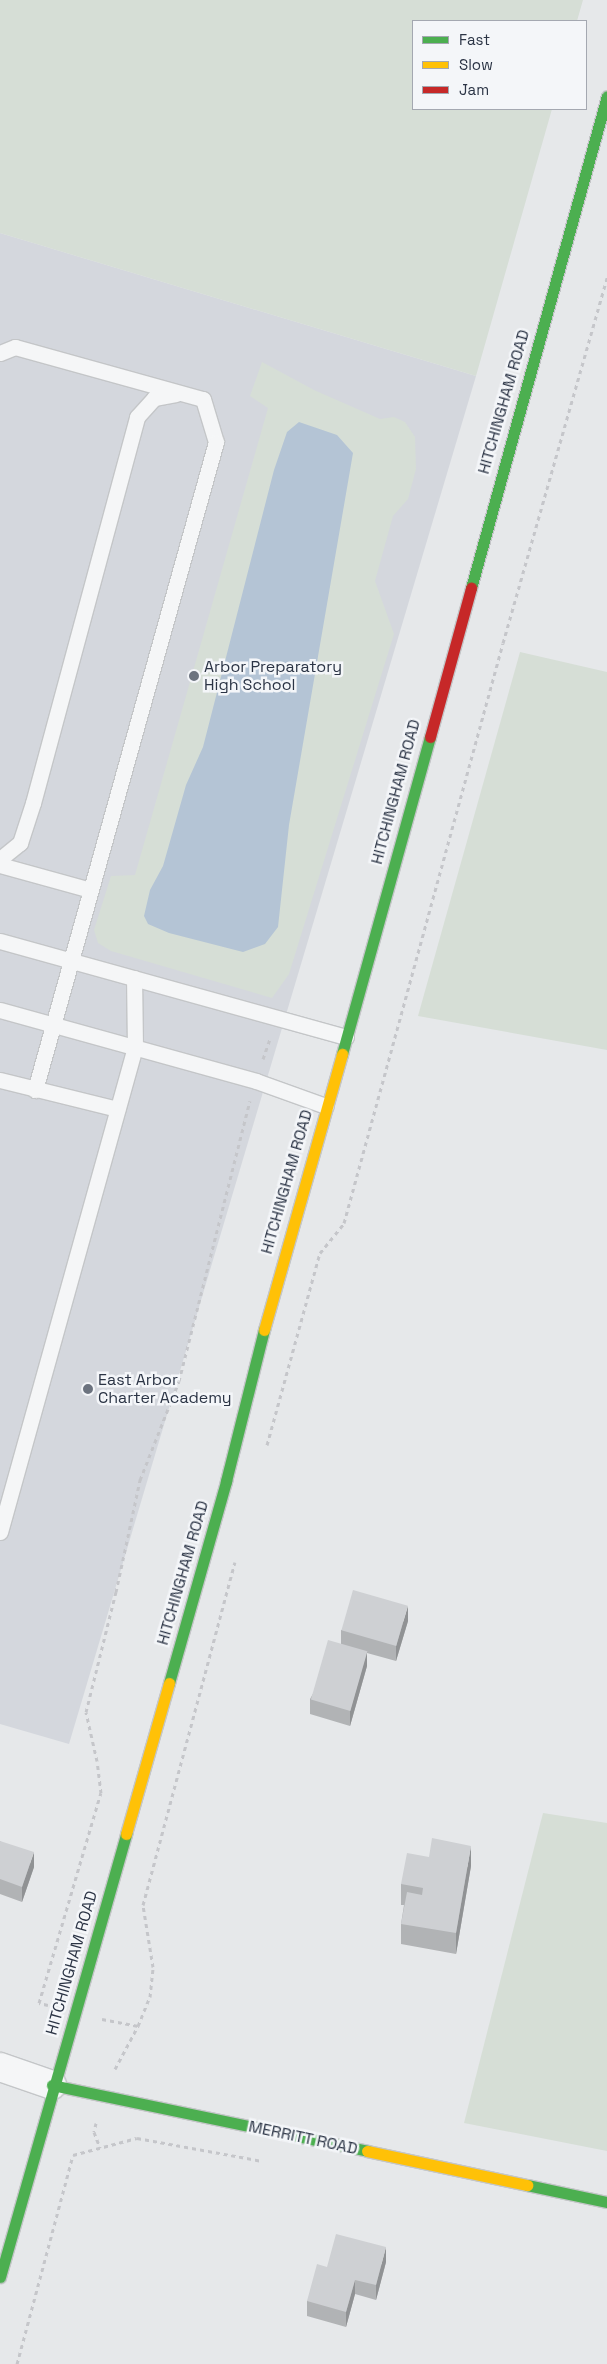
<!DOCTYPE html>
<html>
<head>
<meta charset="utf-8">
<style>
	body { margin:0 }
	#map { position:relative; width:607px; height:2364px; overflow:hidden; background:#e6e8ea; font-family:"Space Grotesk",sans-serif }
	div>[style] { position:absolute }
	.built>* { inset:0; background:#d4d7dd }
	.green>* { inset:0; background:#d6ded6 }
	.water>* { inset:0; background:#b4c4d5 }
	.path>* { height:3px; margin-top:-1.5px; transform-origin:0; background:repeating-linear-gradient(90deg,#c5c6ca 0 4px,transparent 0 8px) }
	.roads { filter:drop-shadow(1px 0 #c4c6c8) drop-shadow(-1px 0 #c4c6c8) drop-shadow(0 1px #c4c6c8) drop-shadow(0 -1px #c4c6c8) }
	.lane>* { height:15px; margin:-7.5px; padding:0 7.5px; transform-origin:7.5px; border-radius:7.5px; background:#f5f6f7 }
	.street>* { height:28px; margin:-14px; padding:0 14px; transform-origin:14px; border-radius:14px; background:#f5f6f7 }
	.fast>* { height:11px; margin:-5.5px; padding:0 5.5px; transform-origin:5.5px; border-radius:5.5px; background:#4caf50 }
	.slow>* { height:11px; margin:-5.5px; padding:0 5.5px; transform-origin:5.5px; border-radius:5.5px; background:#ffc107 }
	.jam>* { height:11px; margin:-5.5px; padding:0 5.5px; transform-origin:5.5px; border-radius:5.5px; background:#c62828 }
	.wall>* { inset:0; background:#b1b3b5 }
	.shaded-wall>* { inset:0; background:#909294 }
	.building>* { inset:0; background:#ced0d3; transform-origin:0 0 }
	.dots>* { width:14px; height:14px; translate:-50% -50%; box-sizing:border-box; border:2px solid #f4f6f9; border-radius:50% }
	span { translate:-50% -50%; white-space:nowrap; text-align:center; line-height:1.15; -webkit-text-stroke:5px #f4f6f9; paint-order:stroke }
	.street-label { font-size:16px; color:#2b3445 }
	.poi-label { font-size:16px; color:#2b3445 }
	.left { translate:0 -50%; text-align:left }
	.legend { position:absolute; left:412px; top:20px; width:175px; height:90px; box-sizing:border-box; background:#f4f6f9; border:1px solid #a4a8b1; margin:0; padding:6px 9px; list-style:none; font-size:15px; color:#2b3445 }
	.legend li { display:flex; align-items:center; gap:10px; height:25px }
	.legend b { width:25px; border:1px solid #a4a8b1 }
</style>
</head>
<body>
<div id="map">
	<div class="built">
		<i style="clip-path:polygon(0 233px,476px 376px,69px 1744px,0 1724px)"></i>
	</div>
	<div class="green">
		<i style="clip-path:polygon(0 0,583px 0,577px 21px,413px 21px,413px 109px,552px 109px,476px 376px,0 233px)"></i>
		<i style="clip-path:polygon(262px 362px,314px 390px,380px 419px,394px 417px,405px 422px,415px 437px,416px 469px,408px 499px,393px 516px,375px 581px,394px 634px,289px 974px,272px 998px,111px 951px,98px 943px,94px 930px,111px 876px,135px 875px,268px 408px,250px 396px)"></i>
		<i style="clip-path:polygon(520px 652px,607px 672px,607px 1050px,418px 1016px)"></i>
		<i style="clip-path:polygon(543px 1813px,607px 1823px,607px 2151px,464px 2123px)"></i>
	</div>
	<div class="water">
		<i style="clip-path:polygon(299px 422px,337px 435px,353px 453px,289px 825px,278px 927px,265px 944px,243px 952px,169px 933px,148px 924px,144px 916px,150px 890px,163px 866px,186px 785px,203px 747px,274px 470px,287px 432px)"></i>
	</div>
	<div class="path">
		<i style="left:263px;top:1059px;width:21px;rotate:-71deg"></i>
		<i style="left:267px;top:1445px;width:199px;rotate:-74.6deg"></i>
		<i style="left:320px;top:1253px;width:38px;rotate:-51deg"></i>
		<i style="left:344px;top:1223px;width:601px;rotate:-74.67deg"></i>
		<i style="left:503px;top:643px;width:380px;rotate:-74.1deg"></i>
		<i style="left:48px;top:2005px;width:9px;rotate:-167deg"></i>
		<i style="left:39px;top:2003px;width:219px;rotate:-73.6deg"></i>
		<i style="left:101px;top:1793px;width:32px;rotate:-97deg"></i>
		<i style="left:97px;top:1761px;width:50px;rotate:-102.7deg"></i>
		<i style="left:86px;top:1712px;width:124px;rotate:-76deg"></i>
		<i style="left:116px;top:1592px;width:115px;rotate:-77.9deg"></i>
		<i style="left:140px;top:1480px;width:106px;rotate:-68.5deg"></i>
		<i style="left:179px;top:1381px;width:289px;rotate:-75.8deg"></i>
		<i style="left:102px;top:2019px;width:37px;rotate:11deg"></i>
		<i style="left:115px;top:2069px;width:49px;rotate:-61.9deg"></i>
		<i style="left:138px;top:2026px;width:31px;rotate:-68deg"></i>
		<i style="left:150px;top:1997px;width:30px;rotate:-84deg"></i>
		<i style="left:153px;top:1967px;width:63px;rotate:-99.2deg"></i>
		<i style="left:143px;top:1905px;width:355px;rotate:-75deg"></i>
		<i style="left:96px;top:2123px;width:9px;rotate:103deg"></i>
		<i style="left:94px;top:2132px;width:17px;rotate:69deg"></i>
		<i style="left:17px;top:2364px;width:216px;rotate:-75deg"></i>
		<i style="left:73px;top:2155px;width:66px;rotate:-14.9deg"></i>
		<i style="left:137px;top:2138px;width:127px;rotate:10.4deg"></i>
	</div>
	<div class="roads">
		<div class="lane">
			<i style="left:0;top:353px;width:16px;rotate:-22deg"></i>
			<i style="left:15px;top:347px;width:195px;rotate:15.5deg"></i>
			<i style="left:203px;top:399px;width:45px;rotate:73.2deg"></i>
			<i style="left:216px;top:442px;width:673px;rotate:105.61deg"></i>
			<i style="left:0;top:859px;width:26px;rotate:-39deg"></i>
			<i style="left:20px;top:843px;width:42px;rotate:-72deg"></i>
			<i style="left:33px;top:803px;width:400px;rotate:-74.9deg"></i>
			<i style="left:137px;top:417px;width:25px;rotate:-48deg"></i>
			<i style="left:154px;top:398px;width:22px;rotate:-10deg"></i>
			<i style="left:0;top:865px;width:94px;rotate:15.4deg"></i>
			<i style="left:0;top:941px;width:359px;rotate:15.5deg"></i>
			<i style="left:0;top:1010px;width:266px;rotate:15.5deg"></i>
			<i style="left:256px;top:1081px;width:74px;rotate:19.7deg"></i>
			<i style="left:0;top:1080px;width:121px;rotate:13.9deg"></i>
			<i style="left:0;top:1532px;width:503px;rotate:-74.45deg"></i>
			<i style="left:135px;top:1047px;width:69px;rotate:-90.8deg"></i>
		</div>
		<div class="street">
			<i style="left:0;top:2067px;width:55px;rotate:19.1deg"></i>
		</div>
		<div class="fast">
			<i style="left:471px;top:588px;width:510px;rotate:-74.55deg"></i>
			<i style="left:342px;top:1054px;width:329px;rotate:-74.5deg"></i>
			<i style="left:169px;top:1683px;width:210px;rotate:-74.2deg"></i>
			<i style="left:226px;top:1481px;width:156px;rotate:-75.9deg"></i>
			<i style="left:52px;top:2085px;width:322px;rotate:11.8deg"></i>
			<i style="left:527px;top:2185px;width:82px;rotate:12deg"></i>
			<i style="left:0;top:2277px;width:461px;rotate:-74.1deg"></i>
		</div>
		<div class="slow">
			<i style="left:264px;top:1330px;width:287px;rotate:-74.2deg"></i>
			<i style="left:126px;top:1834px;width:157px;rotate:-74.1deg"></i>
			<i style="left:367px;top:2151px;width:164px;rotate:12deg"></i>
		</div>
		<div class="jam">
			<i style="left:430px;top:737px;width:155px;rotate:-74.6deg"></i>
		</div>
	</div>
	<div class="wall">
		<i style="clip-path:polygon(408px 1621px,396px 1661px,367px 1653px,367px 1666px,350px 1726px,310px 1714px,310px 1699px,341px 1644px,341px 1630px)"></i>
		<i style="clip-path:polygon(0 1841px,34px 1867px,22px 1902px,0 1894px)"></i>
		<i style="clip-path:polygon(471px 1866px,456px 1954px,401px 1944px,401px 1924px,404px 1905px,401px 1905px,401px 1884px)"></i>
		<i style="clip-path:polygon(386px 2262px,376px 2300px,355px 2294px,346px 2327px,307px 2316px,307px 2301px)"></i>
	</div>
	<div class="shaded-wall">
		<i style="clip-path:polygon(408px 1606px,408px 1621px,396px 1661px,396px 1646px)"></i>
		<i style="clip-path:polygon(367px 1651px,367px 1666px,350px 1726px,350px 1711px)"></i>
		<i style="clip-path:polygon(471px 1846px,471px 1866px,456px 1954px,456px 1933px)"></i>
		<i style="clip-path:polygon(34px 1852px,34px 1867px,22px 1902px,22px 1887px)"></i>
		<i style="clip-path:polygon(386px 2247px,386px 2262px,376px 2300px,376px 2285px)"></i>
		<i style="clip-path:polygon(355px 2280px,355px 2294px,346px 2327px,346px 2312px)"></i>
	</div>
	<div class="building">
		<i style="left:353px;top:1590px;width:57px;height:42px;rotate:16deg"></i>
		<i style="left:328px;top:1640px;width:41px;height:62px;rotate:16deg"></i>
		<i style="clip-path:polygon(432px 1838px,471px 1846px,456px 1933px,401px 1924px,407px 1892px,422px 1895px,423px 1888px,401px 1884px,407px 1853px,429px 1857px)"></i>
		<i style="clip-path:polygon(0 1841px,34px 1852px,22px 1887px,0 1879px)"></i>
		<i style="clip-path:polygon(336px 2234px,386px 2247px,376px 2285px,355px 2280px,346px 2312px,307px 2301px,317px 2264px,327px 2267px)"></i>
	</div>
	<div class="dots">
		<i style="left:194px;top:676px;background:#6c737f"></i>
		<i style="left:88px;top:1389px;background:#6c737f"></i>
	</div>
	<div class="street-label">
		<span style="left:504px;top:402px;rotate:-74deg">HITCHINGHAM ROAD</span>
		<span style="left:396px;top:792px;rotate:-75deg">HITCHINGHAM ROAD</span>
		<span style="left:287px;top:1182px;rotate:-74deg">HITCHINGHAM ROAD</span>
		<span style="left:183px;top:1573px;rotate:-74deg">HITCHINGHAM ROAD</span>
		<span style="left:72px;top:1963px;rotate:-74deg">HITCHINGHAM ROAD</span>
		<span style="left:303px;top:2138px;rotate:12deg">MERRITT ROAD</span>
	</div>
	<div class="poi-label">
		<span class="left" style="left:204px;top:676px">Arbor Preparatory<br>High School</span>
		<span class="left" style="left:98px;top:1389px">East Arbor<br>Charter Academy</span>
	</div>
	<ul class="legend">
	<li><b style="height:6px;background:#4caf50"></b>Fast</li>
	<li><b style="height:6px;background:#ffc107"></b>Slow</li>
	<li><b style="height:6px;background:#c62828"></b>Jam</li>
	</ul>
</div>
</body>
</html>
